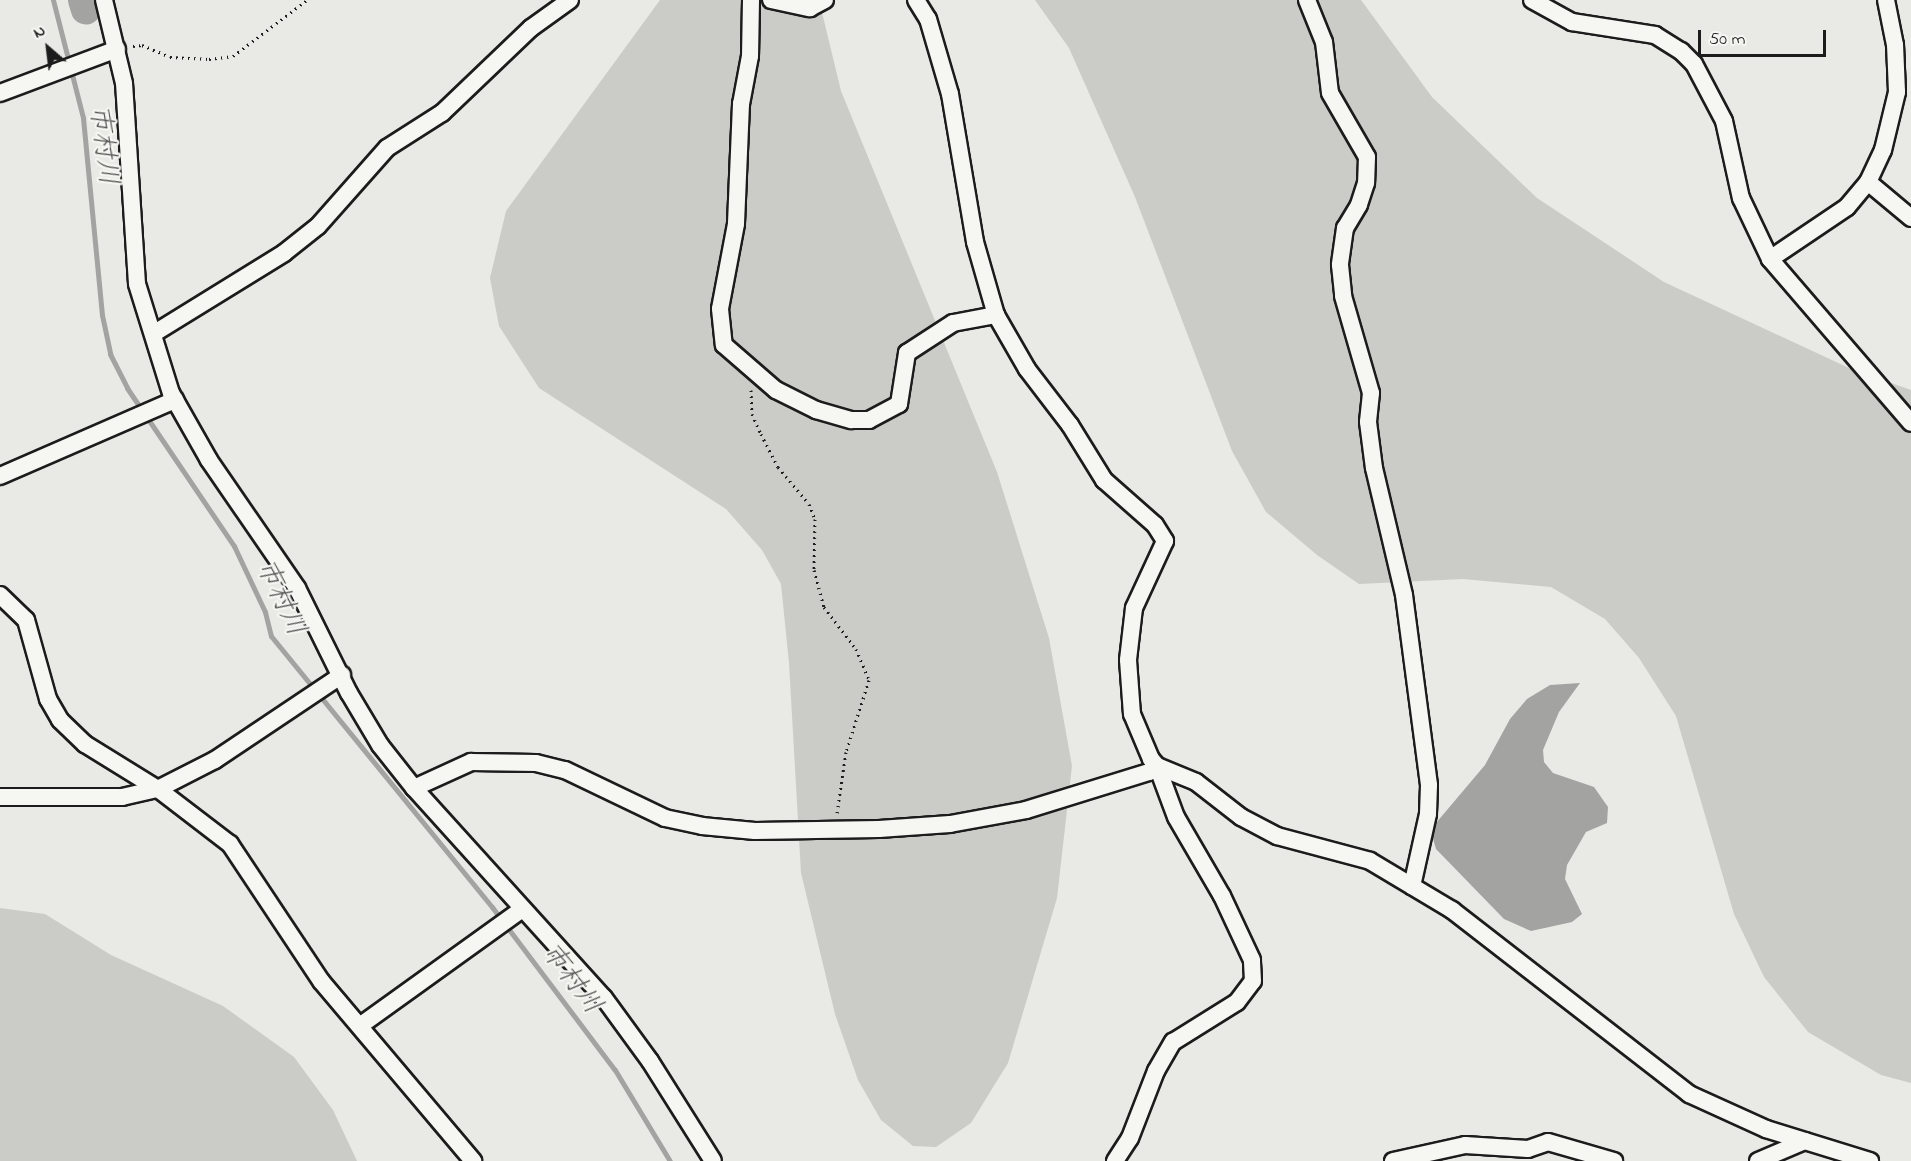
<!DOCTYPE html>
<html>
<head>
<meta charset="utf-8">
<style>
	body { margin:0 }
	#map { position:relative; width:1911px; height:1161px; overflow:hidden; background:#e9e9e5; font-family:"Indie Flower","Klee One",sans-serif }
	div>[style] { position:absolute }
	.green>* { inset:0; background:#cbcbc7 }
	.water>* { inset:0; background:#a3a3a1 }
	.stream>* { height:5px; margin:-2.5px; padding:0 2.5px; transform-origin:2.5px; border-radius:2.5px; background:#a3a3a1 }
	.river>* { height:30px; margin:-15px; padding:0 15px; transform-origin:15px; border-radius:15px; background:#a3a3a1 }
	.path>* { height:3px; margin-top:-1.5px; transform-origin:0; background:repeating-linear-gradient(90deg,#1c1c1c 0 1.5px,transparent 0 6px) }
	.roads { filter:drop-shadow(2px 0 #1c1c1c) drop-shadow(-2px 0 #1c1c1c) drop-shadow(0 2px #1c1c1c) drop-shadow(0 -2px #1c1c1c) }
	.street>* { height:16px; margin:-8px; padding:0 8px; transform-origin:8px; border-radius:8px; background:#f6f6f2 }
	span { translate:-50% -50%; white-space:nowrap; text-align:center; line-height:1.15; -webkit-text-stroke:4.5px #f6f6f2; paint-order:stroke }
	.water-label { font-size:27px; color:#525251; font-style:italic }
	.north { position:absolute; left:18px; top:18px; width:60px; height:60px; -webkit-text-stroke:4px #f6f6f2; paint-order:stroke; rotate:332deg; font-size:16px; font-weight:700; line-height:24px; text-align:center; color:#1c1c1c }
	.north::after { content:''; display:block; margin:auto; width:21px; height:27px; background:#1c1c1c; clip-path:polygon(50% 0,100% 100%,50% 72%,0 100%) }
	.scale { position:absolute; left:1698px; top:30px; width:128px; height:27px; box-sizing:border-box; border:3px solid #1c1c1c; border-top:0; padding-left:8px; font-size:18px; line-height:21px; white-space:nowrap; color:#1c1c1c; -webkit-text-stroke:4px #f6f6f2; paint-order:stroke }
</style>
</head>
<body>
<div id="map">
	<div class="green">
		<i style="clip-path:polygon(660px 0,819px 0,841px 91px,997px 472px,1049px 638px,1072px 766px,1057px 898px,1008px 1063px,971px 1123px,936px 1147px,913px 1146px,881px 1120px,858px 1080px,835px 1014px,801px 873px,789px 663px,781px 584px,762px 550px,726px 509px,539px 388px,499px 326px,490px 278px,506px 211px)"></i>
		<i style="clip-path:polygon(1035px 0,1361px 0,1432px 97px,1537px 198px,1664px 282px,1849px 368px,1911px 390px,1911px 1083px,1881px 1075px,1808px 1032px,1764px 977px,1734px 914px,1676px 716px,1639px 658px,1605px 619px,1551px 587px,1463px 579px,1359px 584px,1317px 555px,1266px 512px,1232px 451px,1135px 197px,1069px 48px)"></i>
		<i style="clip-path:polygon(0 908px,45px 914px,111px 955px,223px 1006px,294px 1057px,333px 1110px,357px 1161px,0 1161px)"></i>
	</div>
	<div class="water">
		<i style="clip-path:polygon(1580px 683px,1559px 712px,1543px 750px,1544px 762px,1553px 773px,1594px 787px,1608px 807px,1607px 823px,1586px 832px,1567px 865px,1565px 879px,1582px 914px,1572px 922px,1531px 931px,1504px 919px,1436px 849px,1432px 835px,1436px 823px,1485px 765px,1510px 719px,1527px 699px,1550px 685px)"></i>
	</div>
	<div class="stream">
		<i style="left:53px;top:0;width:122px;rotate:75.7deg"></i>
		<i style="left:83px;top:118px;width:198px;rotate:84.5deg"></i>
		<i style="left:102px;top:315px;width:40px;rotate:78deg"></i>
		<i style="left:110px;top:354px;width:38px;rotate:63deg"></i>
		<i style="left:127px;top:388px;width:191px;rotate:55.9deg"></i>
		<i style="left:234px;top:546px;width:73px;rotate:64.8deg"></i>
		<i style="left:265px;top:612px;width:25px;rotate:76deg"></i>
		<i style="left:271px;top:636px;width:350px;rotate:50.8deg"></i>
		<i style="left:492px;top:907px;width:204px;rotate:53deg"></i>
		<i style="left:615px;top:1070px;width:106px;rotate:58.9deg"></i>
	</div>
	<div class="river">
		<i style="left:83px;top:0;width:10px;rotate:73deg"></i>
	</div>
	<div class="path">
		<i style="left:133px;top:46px;width:9px;rotate:-6deg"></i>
		<i style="left:142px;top:45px;width:30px;rotate:23deg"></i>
		<i style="left:170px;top:57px;width:39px;rotate:3deg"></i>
		<i style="left:209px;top:59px;width:24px;rotate:-7deg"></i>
		<i style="left:233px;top:56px;width:93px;rotate:-37.1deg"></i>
		<i style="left:751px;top:390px;width:24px;rotate:88deg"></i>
		<i style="left:752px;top:414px;width:22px;rotate:66deg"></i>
		<i style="left:761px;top:434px;width:37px;rotate:63deg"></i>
		<i style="left:778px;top:467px;width:48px;rotate:50deg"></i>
		<i style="left:809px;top:504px;width:16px;rotate:68deg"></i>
		<i style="left:815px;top:519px;width:51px;rotate:91.1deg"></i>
		<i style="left:814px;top:570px;width:38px;rotate:75deg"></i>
		<i style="left:824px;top:607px;width:53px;rotate:52.7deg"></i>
		<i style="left:856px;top:649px;width:34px;rotate:67deg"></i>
		<i style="left:869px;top:680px;width:76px;rotate:107.7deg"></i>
		<i style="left:846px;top:752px;width:62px;rotate:98.4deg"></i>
	</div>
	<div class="roads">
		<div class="street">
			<i style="left:104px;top:0;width:85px;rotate:76.5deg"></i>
			<i style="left:124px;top:83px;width:201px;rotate:86.3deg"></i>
			<i style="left:137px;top:284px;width:114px;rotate:72.7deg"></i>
			<i style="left:171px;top:393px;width:77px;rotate:60.4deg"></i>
			<i style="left:209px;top:460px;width:155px;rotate:55.5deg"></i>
			<i style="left:297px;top:588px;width:117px;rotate:63.7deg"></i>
			<i style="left:349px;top:693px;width:61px;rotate:59.2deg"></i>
			<i style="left:380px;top:745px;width:55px;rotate:51.7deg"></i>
			<i style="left:414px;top:788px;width:283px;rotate:47.9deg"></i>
			<i style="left:604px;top:998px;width:78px;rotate:53.9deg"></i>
			<i style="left:650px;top:1061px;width:118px;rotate:57.8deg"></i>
			<i style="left:751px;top:0;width:56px;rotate:91deg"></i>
			<i style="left:750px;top:56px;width:49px;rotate:100.6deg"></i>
			<i style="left:741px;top:104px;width:120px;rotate:92.4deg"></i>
			<i style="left:736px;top:224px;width:86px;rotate:100.7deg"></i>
			<i style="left:720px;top:309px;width:36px;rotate:84deg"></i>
			<i style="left:724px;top:345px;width:69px;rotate:40.9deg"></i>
			<i style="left:776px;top:390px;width:45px;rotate:26.6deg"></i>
			<i style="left:816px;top:410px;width:37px;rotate:16deg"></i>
			<i style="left:852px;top:420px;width:17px"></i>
			<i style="left:869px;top:420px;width:34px;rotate:-28deg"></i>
			<i style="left:899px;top:404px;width:52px;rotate:-81.1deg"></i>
			<i style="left:907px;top:353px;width:55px;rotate:-33.1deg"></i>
			<i style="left:953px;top:323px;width:44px;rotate:-10.5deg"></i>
			<i style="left:771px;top:0;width:40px;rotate:12deg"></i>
			<i style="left:810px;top:8px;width:17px;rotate:-28deg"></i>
			<i style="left:916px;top:0;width:22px;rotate:58deg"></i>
			<i style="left:928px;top:19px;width:78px;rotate:73.7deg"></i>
			<i style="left:950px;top:94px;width:150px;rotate:80.4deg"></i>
			<i style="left:975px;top:242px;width:76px;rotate:74deg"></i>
			<i style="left:996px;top:315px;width:62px;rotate:60.1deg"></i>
			<i style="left:1027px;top:369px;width:71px;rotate:52.5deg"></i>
			<i style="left:1070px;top:425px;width:65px;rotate:58.3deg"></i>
			<i style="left:1104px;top:480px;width:68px;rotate:41.4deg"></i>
			<i style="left:1155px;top:525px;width:19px;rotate:58deg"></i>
			<i style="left:1165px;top:541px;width:74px;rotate:114.8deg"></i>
			<i style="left:1134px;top:608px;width:52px;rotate:96.6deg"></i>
			<i style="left:1128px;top:660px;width:54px;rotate:85.8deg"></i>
			<i style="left:1132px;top:714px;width:49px;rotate:67.1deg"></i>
			<i style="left:1151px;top:759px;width:9px;rotate:49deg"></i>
			<i style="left:1157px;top:766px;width:42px;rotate:22.3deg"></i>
			<i style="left:1196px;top:782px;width:57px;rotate:37.9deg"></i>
			<i style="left:1241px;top:817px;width:41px;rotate:27.8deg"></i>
			<i style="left:1277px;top:836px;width:96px;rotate:15deg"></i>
			<i style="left:1370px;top:861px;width:96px;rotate:30.9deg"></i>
			<i style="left:1452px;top:910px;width:300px;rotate:37.8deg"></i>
			<i style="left:1689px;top:1094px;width:85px;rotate:24.4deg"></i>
			<i style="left:1766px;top:1129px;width:109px;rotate:17.1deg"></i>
			<i style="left:1307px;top:0;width:45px;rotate:68deg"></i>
			<i style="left:1324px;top:42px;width:51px;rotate:83.3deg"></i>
			<i style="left:1330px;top:93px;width:74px;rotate:60deg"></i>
			<i style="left:1367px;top:157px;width:26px;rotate:92deg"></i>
			<i style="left:1366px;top:183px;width:23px;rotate:108deg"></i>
			<i style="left:1359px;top:205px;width:27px;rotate:121deg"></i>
			<i style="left:1345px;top:228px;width:37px;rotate:98deg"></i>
			<i style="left:1340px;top:265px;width:31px;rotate:84deg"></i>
			<i style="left:1343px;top:296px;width:101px;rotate:73.9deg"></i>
			<i style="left:1371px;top:393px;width:29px;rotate:96deg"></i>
			<i style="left:1368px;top:422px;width:46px;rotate:82.6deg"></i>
			<i style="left:1374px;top:468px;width:130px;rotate:76.7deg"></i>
			<i style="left:1404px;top:595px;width:192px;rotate:82.5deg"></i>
			<i style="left:1429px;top:785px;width:29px;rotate:92deg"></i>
			<i style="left:1428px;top:814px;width:74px;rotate:102.5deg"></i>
			<i style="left:1532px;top:0;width:46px;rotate:28.8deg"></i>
			<i style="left:1572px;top:22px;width:84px;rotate:8.9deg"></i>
			<i style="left:1655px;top:35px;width:31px;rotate:32deg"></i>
			<i style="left:1681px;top:51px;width:18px;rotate:45deg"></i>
			<i style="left:1694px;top:64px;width:64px;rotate:62.2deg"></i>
			<i style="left:1724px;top:121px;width:79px;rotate:77.6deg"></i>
			<i style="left:1741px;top:198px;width:68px;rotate:64.6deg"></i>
			<i style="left:1770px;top:259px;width:216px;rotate:49.3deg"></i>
			<i style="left:0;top:93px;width:125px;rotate:-20.6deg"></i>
			<i style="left:1868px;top:182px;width:56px;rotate:39.9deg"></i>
			<i style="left:1770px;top:259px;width:93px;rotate:-34deg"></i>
			<i style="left:1847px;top:207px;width:33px;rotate:-50deg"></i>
			<i style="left:1868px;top:182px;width:35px;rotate:-65deg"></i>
			<i style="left:1883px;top:150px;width:60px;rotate:-76.4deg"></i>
			<i style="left:1897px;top:92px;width:47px;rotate:-92.4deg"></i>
			<i style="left:1895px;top:45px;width:46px;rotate:-101.3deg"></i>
			<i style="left:153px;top:334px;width:154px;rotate:-31.7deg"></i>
			<i style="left:284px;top:253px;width:43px;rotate:-38.5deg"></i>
			<i style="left:318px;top:226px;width:104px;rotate:-48.5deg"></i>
			<i style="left:387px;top:148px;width:65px;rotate:-32.5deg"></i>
			<i style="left:442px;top:113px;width:123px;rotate:-43.7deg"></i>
			<i style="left:531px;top:28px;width:48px;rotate:-35.7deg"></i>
			<i style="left:0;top:476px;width:191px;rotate:-23.5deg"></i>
			<i style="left:0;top:595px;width:36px;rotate:44deg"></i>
			<i style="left:26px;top:620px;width:82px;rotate:74.4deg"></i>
			<i style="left:48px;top:699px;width:24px;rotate:60deg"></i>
			<i style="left:60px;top:720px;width:35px;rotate:44deg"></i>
			<i style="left:85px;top:744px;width:86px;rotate:31.7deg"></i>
			<i style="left:158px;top:789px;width:91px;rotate:37.4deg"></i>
			<i style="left:230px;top:844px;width:164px;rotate:56.4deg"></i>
			<i style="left:321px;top:981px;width:236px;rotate:49.8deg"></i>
			<i style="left:414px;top:788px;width:63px;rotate:-24.5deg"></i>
			<i style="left:471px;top:762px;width:65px;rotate:0.9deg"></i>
			<i style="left:536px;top:763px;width:30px;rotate:14deg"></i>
			<i style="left:565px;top:770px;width:111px;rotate:25.6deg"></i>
			<i style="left:665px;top:818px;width:38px;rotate:12deg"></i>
			<i style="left:702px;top:826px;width:53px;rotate:5.4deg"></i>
			<i style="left:755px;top:831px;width:124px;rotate:-0.9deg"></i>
			<i style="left:879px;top:829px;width:71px;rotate:-4deg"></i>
			<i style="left:950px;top:824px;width:77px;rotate:-10.4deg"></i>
			<i style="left:1026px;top:810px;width:129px;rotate:-17.2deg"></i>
			<i style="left:1149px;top:772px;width:10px;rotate:-37deg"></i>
			<i style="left:0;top:797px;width:122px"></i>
			<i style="left:122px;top:797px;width:37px;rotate:-13deg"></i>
			<i style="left:158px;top:789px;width:64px;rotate:-27deg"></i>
			<i style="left:215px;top:760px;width:153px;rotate:-33.8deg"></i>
			<i style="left:361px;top:1025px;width:197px;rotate:-35.7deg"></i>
			<i style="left:1115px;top:1161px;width:27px;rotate:-57deg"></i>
			<i style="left:1130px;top:1138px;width:72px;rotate:-68.8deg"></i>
			<i style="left:1156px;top:1071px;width:34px;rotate:-60deg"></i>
			<i style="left:1173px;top:1042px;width:75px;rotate:-32deg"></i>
			<i style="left:1237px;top:1002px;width:26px;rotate:-53deg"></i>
			<i style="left:1253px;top:981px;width:21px;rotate:-93deg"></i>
			<i style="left:1252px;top:960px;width:71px;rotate:-115.1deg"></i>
			<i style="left:1222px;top:896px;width:91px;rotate:-120.2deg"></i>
			<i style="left:1176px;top:817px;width:54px;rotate:-110.4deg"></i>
			<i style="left:1393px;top:1161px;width:74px;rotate:-12.5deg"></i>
			<i style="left:1465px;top:1145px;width:63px;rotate:3.6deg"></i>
			<i style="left:1528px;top:1149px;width:21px;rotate:-19deg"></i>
			<i style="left:1548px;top:1142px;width:69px;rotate:16.1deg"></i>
			<i style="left:1758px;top:1161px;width:51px;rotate:-23.1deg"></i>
		</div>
	</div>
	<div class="water-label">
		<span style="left:103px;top:145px;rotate:83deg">市村川</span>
		<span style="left:280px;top:598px;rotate:65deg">市村川</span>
		<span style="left:571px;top:979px;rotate:53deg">市村川</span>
	</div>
	<div class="north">N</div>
	<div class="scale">50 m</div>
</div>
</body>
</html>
